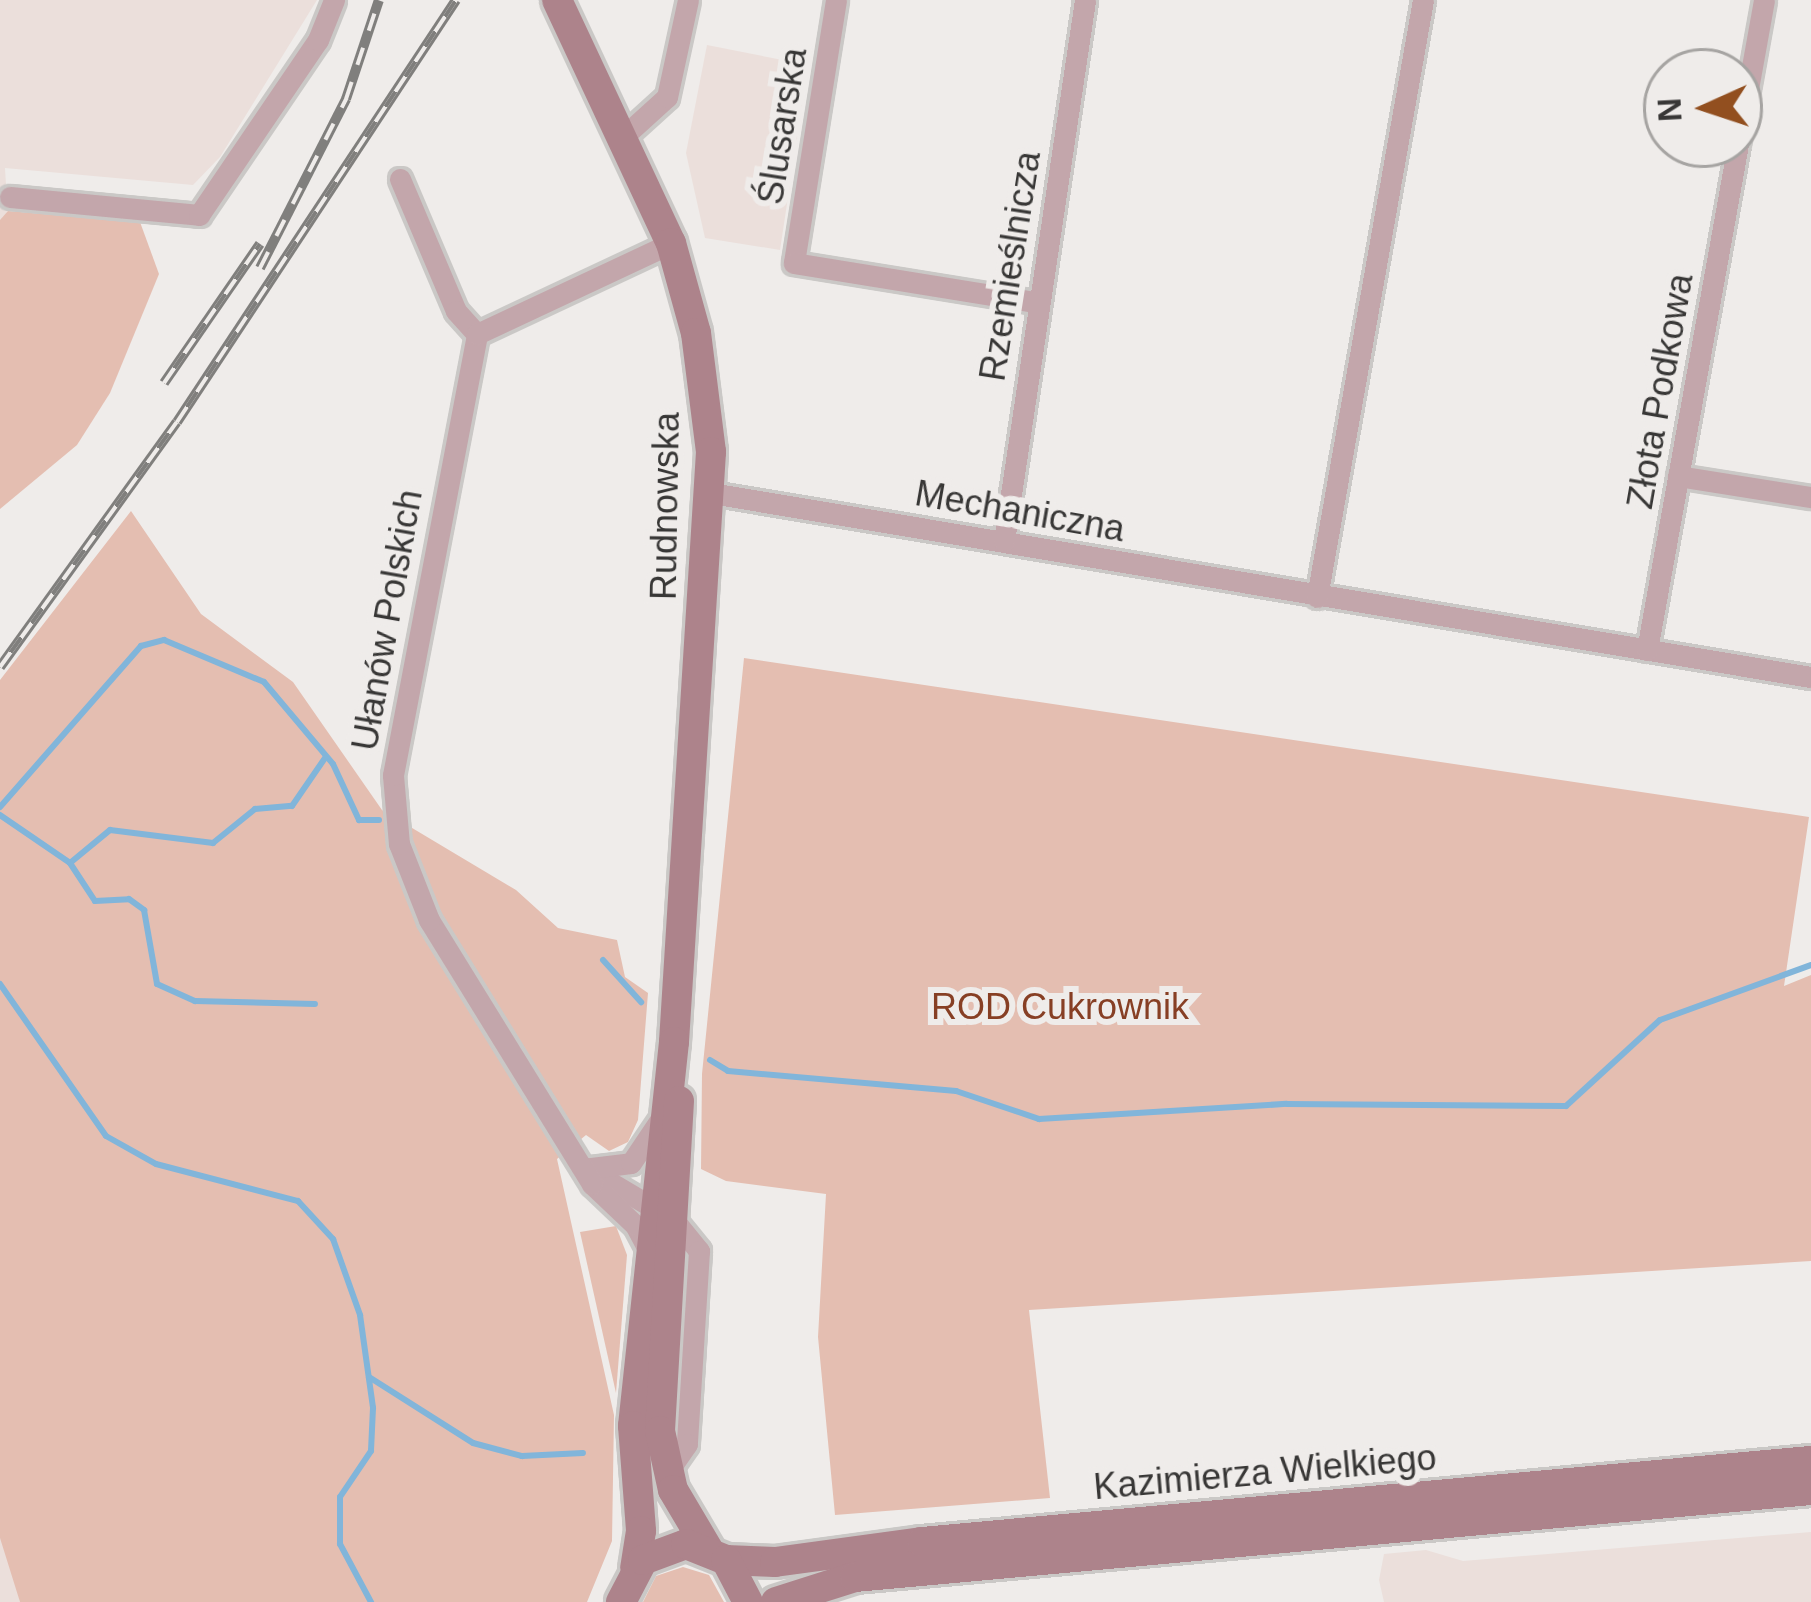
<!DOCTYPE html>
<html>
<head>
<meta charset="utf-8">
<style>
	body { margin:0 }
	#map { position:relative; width:1811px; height:1602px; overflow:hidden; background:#efecea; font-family:Helvetica,sans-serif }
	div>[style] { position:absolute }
	.built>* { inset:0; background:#ebdfdb }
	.green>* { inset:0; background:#e4beb1 }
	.stream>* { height:6px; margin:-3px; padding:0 3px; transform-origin:3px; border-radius:3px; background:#81b5da }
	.roads { filter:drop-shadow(3px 0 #cac8c6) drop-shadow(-3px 0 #cac8c6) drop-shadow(0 3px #cac8c6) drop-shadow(0 -3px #cac8c6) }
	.minor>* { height:21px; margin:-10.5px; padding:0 10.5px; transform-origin:10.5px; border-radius:10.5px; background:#c3a6ab }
	.secondary>* { height:30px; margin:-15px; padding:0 15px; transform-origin:15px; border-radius:15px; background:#ad838b }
	.rail>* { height:10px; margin-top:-5px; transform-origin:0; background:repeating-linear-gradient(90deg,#efecea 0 18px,#807f7d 0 36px); box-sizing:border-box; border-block:3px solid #807f7d }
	span { translate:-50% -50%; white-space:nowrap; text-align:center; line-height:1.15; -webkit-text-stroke:12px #efecea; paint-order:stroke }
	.street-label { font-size:36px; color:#383736 }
	.park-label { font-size:36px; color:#873f24 }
	.north { position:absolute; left:1643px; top:48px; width:120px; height:120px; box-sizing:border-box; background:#efecea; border:3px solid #a6a4a2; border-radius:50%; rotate:267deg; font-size:33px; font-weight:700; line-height:48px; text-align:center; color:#383736 }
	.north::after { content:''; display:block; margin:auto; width:42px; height:54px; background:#924f1f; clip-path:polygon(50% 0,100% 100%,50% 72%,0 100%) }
</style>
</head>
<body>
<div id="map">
	<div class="built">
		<i style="clip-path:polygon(0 0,317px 0,220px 157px,193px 185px,5px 168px,8px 218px,0 220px)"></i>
		<i style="clip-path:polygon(707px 45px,808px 65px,780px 250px,705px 238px,686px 153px)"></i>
		<i style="clip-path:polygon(1811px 1532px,1811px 1602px,1384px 1602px,1379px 1580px,1384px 1554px,1426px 1550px,1463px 1561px)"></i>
		<i style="clip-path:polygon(0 1538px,7px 1546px,20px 1602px,0 1602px)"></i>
	</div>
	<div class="green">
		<i style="clip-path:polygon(8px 211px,140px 222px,159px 274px,110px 393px,77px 445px,0 509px,0 220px)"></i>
		<i style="clip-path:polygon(131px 511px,201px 614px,293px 682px,382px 810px,516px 890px,558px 928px,617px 940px,625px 977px,648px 993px,638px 1120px,628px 1142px,609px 1151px,586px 1135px,557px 1159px,614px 1415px,612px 1541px,587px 1602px,20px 1602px,0 1538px,0 680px)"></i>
		<i style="clip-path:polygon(744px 658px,1809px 817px,1784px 986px,1811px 975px,1811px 1261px,1029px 1310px,1050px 1498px,835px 1515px,818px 1337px,826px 1194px,726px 1181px,701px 1169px,702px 1074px)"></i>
		<i style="clip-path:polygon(616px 1226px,627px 1255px,616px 1393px,580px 1232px)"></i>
		<i style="clip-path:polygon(683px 1567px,709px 1575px,724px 1602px,643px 1602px,656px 1576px)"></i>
	</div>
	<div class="stream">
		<i style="left:0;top:807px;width:214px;rotate:-48.8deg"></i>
		<i style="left:141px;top:646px;width:24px;rotate:-15deg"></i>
		<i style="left:164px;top:640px;width:108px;rotate:22.8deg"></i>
		<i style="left:264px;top:682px;width:107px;rotate:49.9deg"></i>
		<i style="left:333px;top:764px;width:62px;rotate:65.1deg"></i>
		<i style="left:359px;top:820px;width:20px"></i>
		<i style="left:0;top:815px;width:85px;rotate:34.4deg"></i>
		<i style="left:70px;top:863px;width:52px;rotate:-39.5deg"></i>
		<i style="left:110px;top:830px;width:104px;rotate:7.2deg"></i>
		<i style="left:213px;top:843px;width:54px;rotate:-39deg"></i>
		<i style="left:255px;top:809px;width:37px;rotate:-5deg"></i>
		<i style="left:292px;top:806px;width:58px;rotate:-55.5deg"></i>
		<i style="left:70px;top:863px;width:45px;rotate:56.7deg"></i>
		<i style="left:95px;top:901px;width:34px;rotate:-3deg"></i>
		<i style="left:129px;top:899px;width:19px;rotate:36deg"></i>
		<i style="left:144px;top:910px;width:75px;rotate:80deg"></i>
		<i style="left:157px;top:984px;width:42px;rotate:24.1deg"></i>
		<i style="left:195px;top:1001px;width:120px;rotate:1.4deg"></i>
		<i style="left:603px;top:960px;width:57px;rotate:47.9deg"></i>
		<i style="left:0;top:984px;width:185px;rotate:55.1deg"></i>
		<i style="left:106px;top:1136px;width:57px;rotate:29.2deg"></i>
		<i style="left:156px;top:1164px;width:147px;rotate:14.6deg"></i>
		<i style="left:298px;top:1201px;width:52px;rotate:47.4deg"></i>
		<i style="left:333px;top:1239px;width:81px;rotate:70.4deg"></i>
		<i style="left:360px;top:1315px;width:94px;rotate:82deg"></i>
		<i style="left:373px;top:1408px;width:43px;rotate:92.7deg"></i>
		<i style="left:371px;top:1451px;width:55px;rotate:124deg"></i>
		<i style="left:340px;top:1497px;width:47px;rotate:90deg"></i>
		<i style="left:340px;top:1544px;width:66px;rotate:61.9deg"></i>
		<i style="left:710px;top:1060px;width:21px;rotate:31deg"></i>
		<i style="left:728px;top:1071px;width:229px;rotate:5deg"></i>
		<i style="left:956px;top:1091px;width:88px;rotate:18.6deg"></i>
		<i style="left:1039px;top:1119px;width:248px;rotate:-3.5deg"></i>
		<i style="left:1287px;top:1104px;width:279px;rotate:0.4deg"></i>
		<i style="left:1566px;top:1106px;width:127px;rotate:-42.5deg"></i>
		<i style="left:1660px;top:1020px;width:161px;rotate:-20deg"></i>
		<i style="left:369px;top:1377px;width:123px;rotate:32.4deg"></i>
		<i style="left:473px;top:1443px;width:51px;rotate:14.9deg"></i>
		<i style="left:522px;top:1456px;width:61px;rotate:-2.8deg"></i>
	</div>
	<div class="roads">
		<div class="minor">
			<i style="left:836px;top:0;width:266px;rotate:99.1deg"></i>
			<i style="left:794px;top:263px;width:245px;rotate:9.2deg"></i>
			<i style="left:624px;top:136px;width:58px;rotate:-42.2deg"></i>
			<i style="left:667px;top:97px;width:99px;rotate:-77.8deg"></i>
			<i style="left:1739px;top:139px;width:141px;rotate:-79.8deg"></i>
			<i style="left:400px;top:179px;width:143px;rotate:67deg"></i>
			<i style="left:456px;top:311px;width:31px;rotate:48deg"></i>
			<i style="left:10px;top:197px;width:190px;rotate:5.4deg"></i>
			<i style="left:199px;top:215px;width:212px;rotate:-55.8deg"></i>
			<i style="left:318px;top:40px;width:43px;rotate:-68.2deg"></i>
			<i style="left:1678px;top:476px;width:135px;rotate:9deg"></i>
			<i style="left:711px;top:493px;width:1115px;rotate:9.5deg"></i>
			<i style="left:1004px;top:541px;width:547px;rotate:-81.48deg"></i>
			<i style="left:1317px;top:597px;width:606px;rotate:-79.93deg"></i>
			<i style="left:1647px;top:650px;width:514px;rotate:-79.8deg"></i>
			<i style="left:586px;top:1168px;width:102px;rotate:30.6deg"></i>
			<i style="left:674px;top:1220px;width:40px;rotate:51deg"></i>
			<i style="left:699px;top:1251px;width:193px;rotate:93.6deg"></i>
			<i style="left:687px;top:1444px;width:35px;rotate:125deg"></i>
			<i style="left:591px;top:1168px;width:40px;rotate:-7.1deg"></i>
			<i style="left:631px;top:1163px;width:52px;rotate:-56deg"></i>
			<i style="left:649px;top:1251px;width:30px;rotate:-118deg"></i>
			<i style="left:635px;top:1225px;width:59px;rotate:-136.4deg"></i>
			<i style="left:592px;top:1184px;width:310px;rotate:-121.7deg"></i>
			<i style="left:429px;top:920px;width:82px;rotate:-111.5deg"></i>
			<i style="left:399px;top:844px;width:69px;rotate:-95deg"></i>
			<i style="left:393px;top:775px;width:449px;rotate:-79.2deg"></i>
			<i style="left:477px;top:334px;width:214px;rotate:-25.1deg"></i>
		</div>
		<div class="secondary">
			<i style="left:557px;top:0;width:268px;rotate:64.9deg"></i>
			<i style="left:671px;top:243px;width:93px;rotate:74.5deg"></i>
			<i style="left:696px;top:333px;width:120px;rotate:82.8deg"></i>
			<i style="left:711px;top:452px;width:591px;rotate:93.59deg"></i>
			<i style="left:674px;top:1042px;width:386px;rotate:96.1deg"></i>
			<i style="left:633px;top:1426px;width:105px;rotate:85.6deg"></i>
			<i style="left:641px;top:1531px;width:37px;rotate:99deg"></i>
			<i style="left:679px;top:1101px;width:331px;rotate:93.3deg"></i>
			<i style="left:660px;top:1431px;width:60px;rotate:77.6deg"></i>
			<i style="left:673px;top:1490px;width:69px;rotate:59.3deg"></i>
			<i style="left:726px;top:1560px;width:49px;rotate:2.3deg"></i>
			<i style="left:775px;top:1562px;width:148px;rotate:-7.7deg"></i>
			<i style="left:922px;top:1542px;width:893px;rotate:-5.21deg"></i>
			<i style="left:621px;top:1602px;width:47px;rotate:-62.4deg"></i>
			<i style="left:643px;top:1560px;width:46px;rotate:-20.4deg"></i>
			<i style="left:686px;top:1544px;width:43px;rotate:21.8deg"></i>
			<i style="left:726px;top:1560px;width:47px;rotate:62.4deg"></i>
			<i style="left:776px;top:1602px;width:83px;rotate:-17.6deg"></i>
			<i style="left:855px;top:1577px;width:960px;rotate:-5.2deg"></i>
		</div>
	</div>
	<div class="rail">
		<i style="left:260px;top:268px;width:190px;rotate:-63deg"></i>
		<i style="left:346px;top:99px;width:104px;rotate:-71.6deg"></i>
		<i style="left:164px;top:383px;width:169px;rotate:-55.4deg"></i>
		<i style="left:0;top:667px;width:302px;rotate:-54.2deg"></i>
		<i style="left:177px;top:422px;width:506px;rotate:-56.53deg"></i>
	</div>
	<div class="street-label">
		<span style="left:782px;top:126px;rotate:-81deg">Ślusarska</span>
		<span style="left:1010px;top:266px;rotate:-81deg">Rzemieślnicza</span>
		<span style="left:1660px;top:391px;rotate:-80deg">Złota Podkowa</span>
		<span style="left:665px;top:506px;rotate:-89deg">Rudnowska</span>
		<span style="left:1020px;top:511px;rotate:10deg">Mechaniczna</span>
		<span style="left:387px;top:620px;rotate:-80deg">Ułanów Polskich</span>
		<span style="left:1265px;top:1472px;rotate:-5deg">Kazimierza Wielkiego</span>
	</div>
	<div class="park-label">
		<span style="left:1060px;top:1007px">ROD Cukrownik</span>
	</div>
	<div class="north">N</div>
</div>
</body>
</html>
